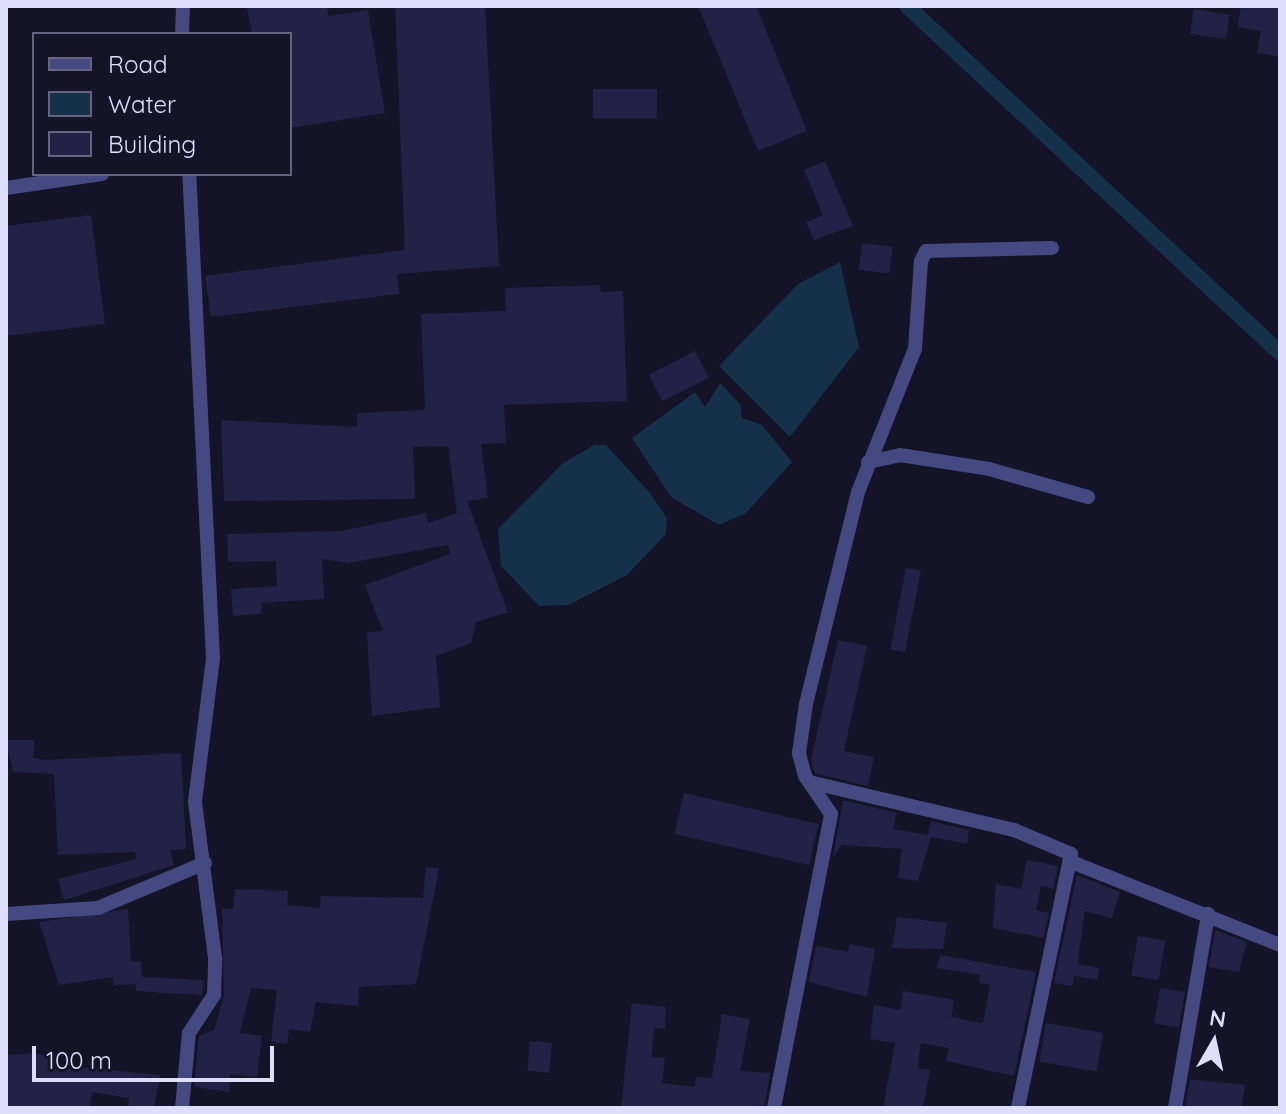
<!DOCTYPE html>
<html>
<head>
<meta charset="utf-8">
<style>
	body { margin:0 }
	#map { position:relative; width:1286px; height:1114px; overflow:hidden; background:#141327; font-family:Quicksand,sans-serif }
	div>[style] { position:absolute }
	.water>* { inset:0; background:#153049 }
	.canal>* { height:16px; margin:-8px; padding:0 8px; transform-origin:8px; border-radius:8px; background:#153049 }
	.building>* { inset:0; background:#242146; transform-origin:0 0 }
	.street>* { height:14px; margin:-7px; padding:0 7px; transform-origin:7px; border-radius:7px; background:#444a81 }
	span { translate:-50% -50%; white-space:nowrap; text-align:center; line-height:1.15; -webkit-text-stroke:7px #141327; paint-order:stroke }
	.frame { position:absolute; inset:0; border:8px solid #dedefb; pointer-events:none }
	.legend { position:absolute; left:32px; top:32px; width:260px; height:144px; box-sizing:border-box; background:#141327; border:2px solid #65647c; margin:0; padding:10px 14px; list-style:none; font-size:24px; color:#dedefb }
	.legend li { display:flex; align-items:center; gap:16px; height:40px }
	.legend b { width:40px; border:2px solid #65647c }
	.north { position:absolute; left:1174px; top:1002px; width:80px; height:80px; -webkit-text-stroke:6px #141327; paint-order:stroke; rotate:9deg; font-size:22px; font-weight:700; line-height:32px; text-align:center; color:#dedefb }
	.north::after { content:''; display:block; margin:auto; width:28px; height:36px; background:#dedefb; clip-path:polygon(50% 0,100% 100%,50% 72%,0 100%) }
	.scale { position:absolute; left:32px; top:1046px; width:242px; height:36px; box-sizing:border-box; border:4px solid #dedefb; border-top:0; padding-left:10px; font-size:24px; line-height:28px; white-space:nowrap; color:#dedefb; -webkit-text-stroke:6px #141327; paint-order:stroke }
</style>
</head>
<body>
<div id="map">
	<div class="water">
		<i style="clip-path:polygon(840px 262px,859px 347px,790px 437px,719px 366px,798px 284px)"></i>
		<i style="clip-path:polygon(720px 383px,740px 404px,742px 418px,762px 425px,792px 462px,746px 513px,719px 525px,671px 497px,632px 438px,695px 392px,705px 407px)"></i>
		<i style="clip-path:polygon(594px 445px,606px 445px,650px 493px,667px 518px,666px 534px,627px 575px,569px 605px,539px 606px,501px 566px,498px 529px,562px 464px)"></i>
	</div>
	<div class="canal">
		<i style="left:907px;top:6px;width:509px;rotate:42.93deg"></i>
	</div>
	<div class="building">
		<i style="clip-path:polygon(247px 6px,327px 6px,328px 16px,368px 10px,385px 113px,290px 128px,290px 34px,252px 34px)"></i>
		<i style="clip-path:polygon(395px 6px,485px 6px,499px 266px,397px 274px,399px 294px,211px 317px,205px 276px,405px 250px)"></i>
		<i style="clip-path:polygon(698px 6px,756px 6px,807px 131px,758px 151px)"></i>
		<i style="clip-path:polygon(1241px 6px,1280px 6px,1280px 57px,1257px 53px,1261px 31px,1237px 27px)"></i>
		<i style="left:1194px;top:9px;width:36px;height:25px;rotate:9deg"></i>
		<i style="left:657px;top:89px;width:29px;height:64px;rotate:90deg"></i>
		<i style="clip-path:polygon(825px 161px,853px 226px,814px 240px,806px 222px,823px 215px,804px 170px)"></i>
		<i style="clip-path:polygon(91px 215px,105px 324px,6px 336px,6px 226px)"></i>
		<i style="left:862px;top:243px;width:31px;height:27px;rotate:7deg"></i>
		<i style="clip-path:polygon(600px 285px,601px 292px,623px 291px,627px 401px,504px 405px,506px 443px,481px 444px,488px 498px,467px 501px,508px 612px,476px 622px,471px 643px,436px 656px,440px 707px,372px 716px,367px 632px,383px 631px,365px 585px,450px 554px,448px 545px,348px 563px,322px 559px,324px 599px,261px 603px,261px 614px,233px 616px,231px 589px,277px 586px,276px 561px,228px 562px,227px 534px,342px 531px,426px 513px,428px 523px,457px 513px,448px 446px,413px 447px,415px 499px,224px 501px,221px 420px,357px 427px,357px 413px,425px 410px,421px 314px,506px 311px,505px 288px)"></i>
		<i style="left:695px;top:351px;width:30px;height:52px;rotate:63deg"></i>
		<i style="left:906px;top:568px;width:15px;height:83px;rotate:11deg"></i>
		<i style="clip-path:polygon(838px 640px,867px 646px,844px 751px,874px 757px,868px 786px,815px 773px,811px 760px)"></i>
		<i style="clip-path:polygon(6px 740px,34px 740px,34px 758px,45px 760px,181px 753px,186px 849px,170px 850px,174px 865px,64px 900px,58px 879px,136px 859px,135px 852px,58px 855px,54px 774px,13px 772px)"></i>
		<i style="left:684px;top:793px;width:138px;height:42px;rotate:13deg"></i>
		<i style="clip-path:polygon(843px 800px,896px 813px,893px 829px,928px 835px,931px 821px,969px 830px,967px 844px,931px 837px,918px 881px,898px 878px,902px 849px,841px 845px,833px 858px)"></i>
		<i style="clip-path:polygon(1027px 860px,1058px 866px,1053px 889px,1041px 886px,1036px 910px,1049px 913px,1043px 938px,993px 928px,996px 884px,1021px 889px)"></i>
		<i style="clip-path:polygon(426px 867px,439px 868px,416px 984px,359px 987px,358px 1006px,316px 1002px,310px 1032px,289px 1029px,287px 1044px,271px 1042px,277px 990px,251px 988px,240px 1033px,262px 1036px,257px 1077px,231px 1074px,229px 1092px,194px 1087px,199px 1036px,214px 1030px,224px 996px,222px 909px,233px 909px,235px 889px,288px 891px,287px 905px,320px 908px,321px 896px,423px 898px)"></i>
		<i style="clip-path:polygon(1077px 875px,1120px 892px,1112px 918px,1085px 911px,1077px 964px,1099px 968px,1097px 980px,1074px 976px,1073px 986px,1054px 983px)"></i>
		<i style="clip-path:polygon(128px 909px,131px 961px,141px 961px,142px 977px,204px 980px,202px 995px,136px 991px,136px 984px,114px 985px,113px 977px,59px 985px,39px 922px)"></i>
		<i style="clip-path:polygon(897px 917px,947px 923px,943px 949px,892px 948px)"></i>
		<i style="clip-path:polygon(1215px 930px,1247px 942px,1239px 972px,1209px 967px)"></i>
		<i style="left:1138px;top:936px;width:28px;height:40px;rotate:10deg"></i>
		<i style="clip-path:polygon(850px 944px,875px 949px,867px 997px,809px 982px,816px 946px,848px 952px)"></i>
		<i style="clip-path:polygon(940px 955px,1036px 972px,1014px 1076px,946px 1061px,949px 1048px,921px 1043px,917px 1068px,930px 1070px,923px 1108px,883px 1108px,895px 1043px,870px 1039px,874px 1005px,900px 1010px,903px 991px,954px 1000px,951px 1017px,983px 1023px,990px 985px,979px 983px,980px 975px,937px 968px)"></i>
		<i style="left:1160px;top:988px;width:25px;height:36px;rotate:9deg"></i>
		<i style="clip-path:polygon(632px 1003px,666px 1007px,665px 1029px,654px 1028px,652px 1057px,665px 1058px,662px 1083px,695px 1087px,696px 1077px,712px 1078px,722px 1014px,750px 1019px,740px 1071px,770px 1073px,764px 1108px,621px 1108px)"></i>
		<i style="left:1046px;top:1023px;width:58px;height:39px;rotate:10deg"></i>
		<i style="left:530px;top:1041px;width:22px;height:30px;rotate:5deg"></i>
		<i style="clip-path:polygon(32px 1053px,61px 1058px,60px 1065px,160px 1075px,154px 1108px,128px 1108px,129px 1098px,92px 1092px,90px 1108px,6px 1108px,6px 1055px)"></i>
		<i style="clip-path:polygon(1190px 1079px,1245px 1085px,1241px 1108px,1185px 1108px)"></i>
	</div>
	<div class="street">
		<i style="left:182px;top:34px;width:28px;rotate:-88deg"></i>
		<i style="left:6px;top:188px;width:97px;rotate:-8.3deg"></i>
		<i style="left:868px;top:462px;width:33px;rotate:-12deg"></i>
		<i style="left:900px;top:455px;width:90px;rotate:8.9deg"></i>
		<i style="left:989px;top:469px;width:103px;rotate:15.8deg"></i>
		<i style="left:809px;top:782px;width:211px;rotate:13.2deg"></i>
		<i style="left:1014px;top:830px;width:62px;rotate:22.8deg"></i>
		<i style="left:1071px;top:854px;width:259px;rotate:101.8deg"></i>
		<i style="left:1074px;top:863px;width:222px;rotate:21.7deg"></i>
		<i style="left:6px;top:914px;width:92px;rotate:-3.7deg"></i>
		<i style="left:98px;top:908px;width:116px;rotate:-22.8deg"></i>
		<i style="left:182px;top:1108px;width:75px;rotate:-84.7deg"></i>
		<i style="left:189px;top:1033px;width:45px;rotate:-56.7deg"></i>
		<i style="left:214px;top:995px;width:37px;rotate:-88deg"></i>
		<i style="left:215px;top:958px;width:158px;rotate:-97.3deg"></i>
		<i style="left:195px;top:801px;width:143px;rotate:-82.8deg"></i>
		<i style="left:213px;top:659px;width:486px;rotate:-92.8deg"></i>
		<i style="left:774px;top:1108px;width:299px;rotate:-79deg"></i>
		<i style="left:831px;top:814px;width:46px;rotate:-124.4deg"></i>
		<i style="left:805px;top:776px;width:24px;rotate:-105deg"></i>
		<i style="left:799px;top:753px;width:49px;rotate:-81.9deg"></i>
		<i style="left:806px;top:704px;width:218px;rotate:-76.2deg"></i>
		<i style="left:858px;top:492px;width:154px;rotate:-68.3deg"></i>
		<i style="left:915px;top:349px;width:88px;rotate:-86.1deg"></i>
		<i style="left:921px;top:261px;width:11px;rotate:-63deg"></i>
		<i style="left:926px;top:251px;width:126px;rotate:-1.4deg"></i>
		<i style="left:1175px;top:1108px;width:197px;rotate:-80.3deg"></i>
	</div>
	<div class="frame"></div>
	<ul class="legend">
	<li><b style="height:10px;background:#444a81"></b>Road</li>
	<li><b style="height:22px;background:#153049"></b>Water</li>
	<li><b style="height:22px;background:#242146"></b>Building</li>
	</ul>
	<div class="north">N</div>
	<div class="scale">100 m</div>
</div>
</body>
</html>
